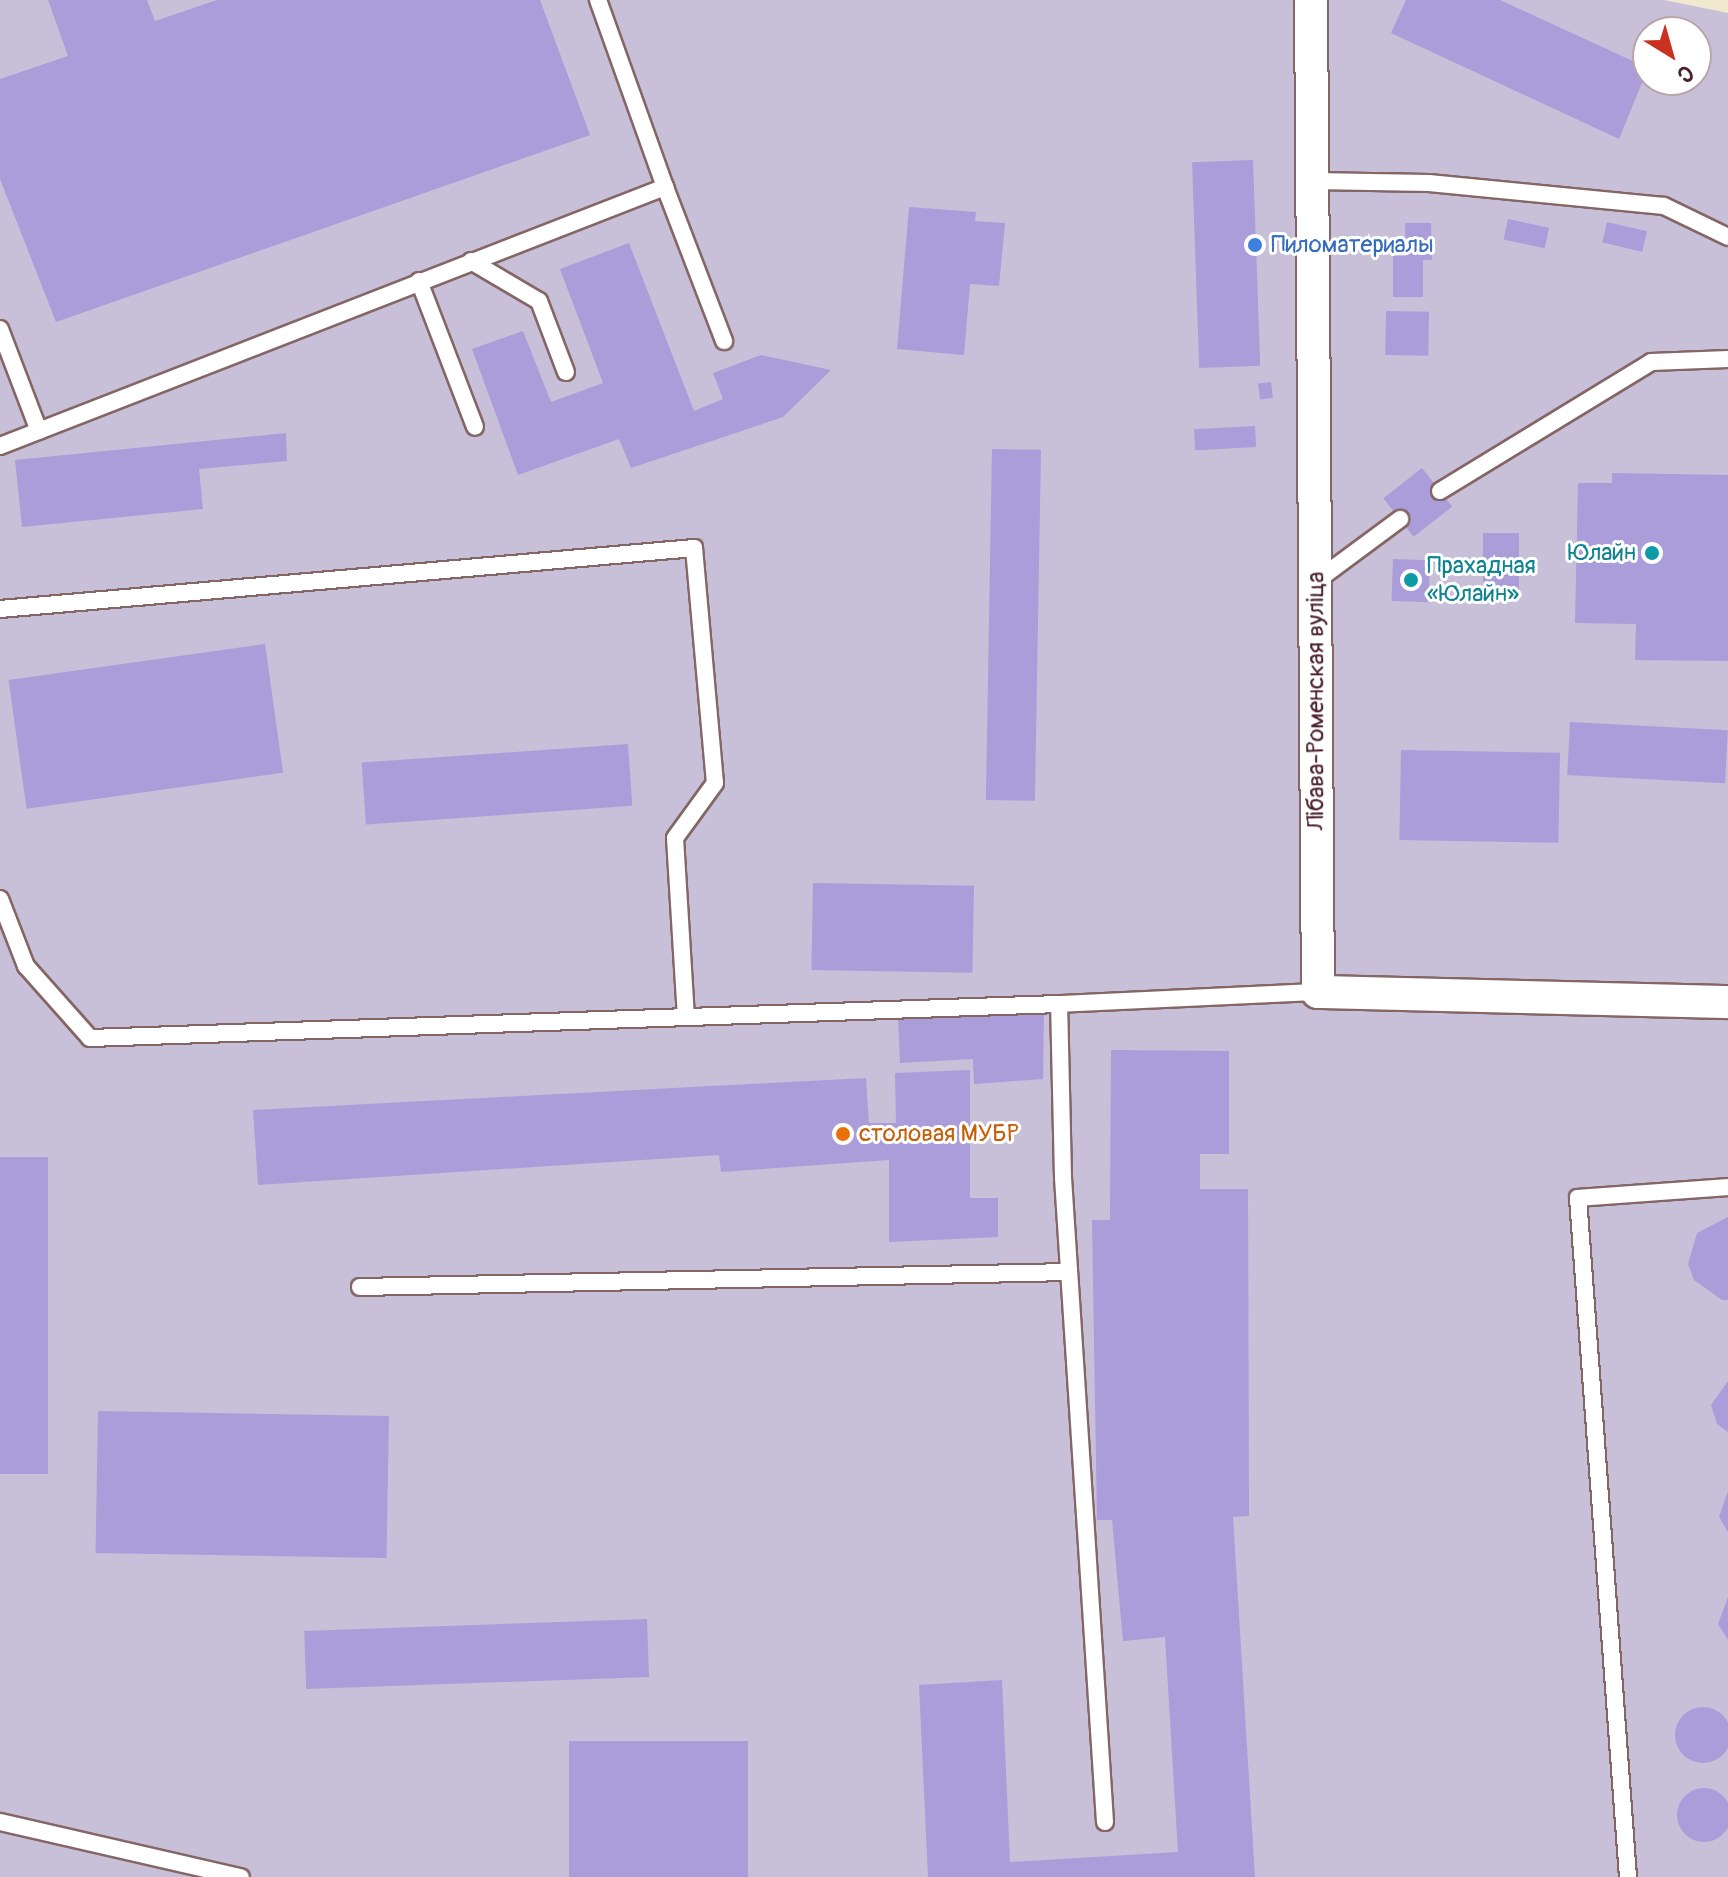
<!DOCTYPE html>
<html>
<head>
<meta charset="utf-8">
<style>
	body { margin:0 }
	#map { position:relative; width:1728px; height:1877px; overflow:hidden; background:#f0e9d0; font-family:Pangolin,sans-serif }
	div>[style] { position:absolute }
	.industrial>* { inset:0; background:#c8bfd8 }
	.building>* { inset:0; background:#aa9dda; transform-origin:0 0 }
	.round { border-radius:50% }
	.roads { filter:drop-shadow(2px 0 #846665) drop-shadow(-2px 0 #846665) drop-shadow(0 2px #846665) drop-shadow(0 -2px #846665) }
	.service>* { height:16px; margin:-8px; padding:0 8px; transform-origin:8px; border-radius:8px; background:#fff }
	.minor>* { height:32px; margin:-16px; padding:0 16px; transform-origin:16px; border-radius:16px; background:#fff }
	.dots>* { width:22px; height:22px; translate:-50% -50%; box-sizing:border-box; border:4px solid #fff; border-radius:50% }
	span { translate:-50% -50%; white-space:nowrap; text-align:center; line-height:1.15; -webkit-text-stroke:6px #fff; paint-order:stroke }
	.shop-label { font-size:24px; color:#366cbe }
	.left { translate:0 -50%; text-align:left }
	.culture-label { font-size:24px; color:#0d838f }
	.right { translate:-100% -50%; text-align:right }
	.street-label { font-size:24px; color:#4a1f2b }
	.food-label { font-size:24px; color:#c56008 }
	.north { position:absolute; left:1632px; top:16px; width:80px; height:80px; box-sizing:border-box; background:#fff; border:2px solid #b7a5aa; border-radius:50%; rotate:143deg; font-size:22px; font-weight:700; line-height:32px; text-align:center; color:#4a1f2b }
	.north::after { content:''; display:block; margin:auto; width:28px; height:36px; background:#c8321e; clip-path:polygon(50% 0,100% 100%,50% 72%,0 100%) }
</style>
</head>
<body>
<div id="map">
	<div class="industrial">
		<i style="clip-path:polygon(evenodd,0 0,1664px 0,1728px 13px,1728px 1877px,0 1877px,0 0,1648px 32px,1696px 32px,1696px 80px,1648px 80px,1648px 32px)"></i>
	</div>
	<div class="building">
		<i style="clip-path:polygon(48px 0,147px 0,155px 21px,217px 0,540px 0,590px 135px,56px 322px,0 179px,0 79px,68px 56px)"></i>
		<i style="clip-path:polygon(1406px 0,1500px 0,1648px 68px,1619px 139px,1391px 33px)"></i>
		<i style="left:1253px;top:160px;width:206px;height:61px;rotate:88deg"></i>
		<i style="clip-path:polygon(909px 207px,976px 212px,975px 221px,1005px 223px,999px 286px,970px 284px,964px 355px,897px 349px)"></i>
		<i style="left:1508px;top:219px;width:42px;height:21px;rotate:12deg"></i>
		<i style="left:1607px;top:222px;width:41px;height:21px;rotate:13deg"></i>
		<i style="clip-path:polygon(1405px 223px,1431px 223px,1432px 260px,1423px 260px,1423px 297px,1393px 297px,1393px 256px,1406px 256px)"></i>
		<i style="clip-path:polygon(629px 243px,694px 411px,723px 399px,713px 373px,761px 355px,831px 370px,783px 417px,631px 468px,619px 439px,518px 475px,472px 349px,523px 331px,551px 402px,603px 383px,560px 269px)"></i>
		<i style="left:1386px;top:311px;width:43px;height:44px;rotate:1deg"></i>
		<i style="left:1271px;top:382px;width:16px;height:13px;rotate:83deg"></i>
		<i style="left:1255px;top:426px;width:21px;height:61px;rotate:87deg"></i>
		<i style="clip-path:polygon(286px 433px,287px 461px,199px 469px,203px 509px,22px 527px,15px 460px)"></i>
		<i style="left:992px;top:449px;width:49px;height:351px;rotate:1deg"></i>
		<i style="left:1422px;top:468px;width:49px;height:49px;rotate:52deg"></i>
		<i style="clip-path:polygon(1612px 473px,1728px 475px,1728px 661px,1635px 660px,1636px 624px,1575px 623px,1578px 483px,1612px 483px)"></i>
		<i style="left:1483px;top:533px;width:36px;height:62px"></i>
		<i style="left:1393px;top:559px;width:37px;height:42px;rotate:2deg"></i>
		<i style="left:265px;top:644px;width:130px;height:259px;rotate:82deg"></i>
		<i style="left:1570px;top:722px;width:158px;height:53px;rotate:3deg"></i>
		<i style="left:628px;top:744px;width:62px;height:267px;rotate:86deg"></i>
		<i style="left:1401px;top:750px;width:159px;height:90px;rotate:1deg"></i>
		<i style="left:813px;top:883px;width:161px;height:87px;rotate:1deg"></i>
		<i style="clip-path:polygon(1044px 1010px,1043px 1079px,974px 1084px,973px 1059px,900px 1063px,898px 1017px)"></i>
		<i style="clip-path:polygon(1111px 1050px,1229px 1051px,1229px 1154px,1200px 1154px,1200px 1189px,1248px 1189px,1249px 1516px,1233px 1517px,1255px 1877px,928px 1877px,919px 1685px,1002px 1680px,1010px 1862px,1178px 1852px,1165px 1637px,1123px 1641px,1112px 1520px,1097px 1520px,1092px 1220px,1110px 1220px)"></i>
		<i style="clip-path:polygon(970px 1070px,970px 1198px,998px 1198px,998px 1237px,889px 1242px,889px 1160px,721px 1172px,719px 1155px,258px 1185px,253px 1110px,866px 1078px,869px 1123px,896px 1123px,895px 1073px)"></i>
		<i style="left:0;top:1157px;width:48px;height:317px"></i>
		<i style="clip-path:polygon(1728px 1217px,1728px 1300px,1722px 1300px,1694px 1280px,1688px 1264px,1697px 1233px)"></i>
		<i style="clip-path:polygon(1728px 1381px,1728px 1432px,1717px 1424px,1711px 1405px)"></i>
		<i style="left:98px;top:1411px;width:291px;height:142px;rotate:1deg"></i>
		<i style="clip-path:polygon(1728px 1491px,1728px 1532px,1719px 1517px)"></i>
		<i style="clip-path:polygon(1728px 1597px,1728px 1640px,1718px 1624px)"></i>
		<i style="left:647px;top:1619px;width:58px;height:343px;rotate:88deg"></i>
		<i class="round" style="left:1675px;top:1707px;width:56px;height:56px"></i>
		<i style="left:569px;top:1741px;width:179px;height:136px"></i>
		<i class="round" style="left:1677px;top:1788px;width:54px;height:54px"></i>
	</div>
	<div class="roads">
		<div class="service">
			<i style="left:1313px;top:181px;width:116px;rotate:1deg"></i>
			<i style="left:1429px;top:183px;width:236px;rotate:5.6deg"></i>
			<i style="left:1664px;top:206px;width:71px;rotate:25.8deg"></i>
			<i style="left:665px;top:187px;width:165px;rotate:69deg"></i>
			<i style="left:471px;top:261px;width:79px;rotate:30.5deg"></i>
			<i style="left:539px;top:301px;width:76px;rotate:69.2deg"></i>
			<i style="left:419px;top:281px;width:156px;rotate:69deg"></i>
			<i style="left:0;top:329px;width:109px;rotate:69.1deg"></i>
			<i style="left:0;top:446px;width:714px;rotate:-21.28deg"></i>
			<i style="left:665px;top:187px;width:199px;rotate:-109.7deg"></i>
			<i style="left:1440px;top:491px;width:247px;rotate:-31.4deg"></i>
			<i style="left:1651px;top:362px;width:77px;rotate:-2.2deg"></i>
			<i style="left:1315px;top:582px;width:106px;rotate:-36.5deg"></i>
			<i style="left:0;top:609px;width:697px;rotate:-5.02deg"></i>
			<i style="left:694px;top:548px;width:236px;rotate:84.9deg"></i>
			<i style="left:715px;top:783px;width:68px;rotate:126deg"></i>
			<i style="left:675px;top:838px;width:179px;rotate:86.5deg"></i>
			<i style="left:0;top:899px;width:72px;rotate:68.8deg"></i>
			<i style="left:26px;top:966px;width:96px;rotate:48.4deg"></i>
			<i style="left:90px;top:1038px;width:970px;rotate:-2.01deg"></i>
			<i style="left:360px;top:1287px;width:709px;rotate:-1.21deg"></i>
			<i style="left:0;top:1822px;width:247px;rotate:12.9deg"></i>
			<i style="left:1105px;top:1822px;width:646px;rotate:-93.73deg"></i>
			<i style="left:1063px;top:1177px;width:173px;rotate:-91.3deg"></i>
			<i style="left:1059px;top:1004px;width:259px;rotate:-2.7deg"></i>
			<i style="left:1628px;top:1877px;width:681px;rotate:-94.21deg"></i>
			<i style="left:1578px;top:1198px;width:150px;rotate:-4.2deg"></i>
		</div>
		<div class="minor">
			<i style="left:1311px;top:0;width:992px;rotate:89.6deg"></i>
			<i style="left:1318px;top:992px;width:410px;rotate:1.4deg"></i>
		</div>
	</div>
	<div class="dots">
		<i style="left:1255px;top:245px;background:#3f7fe0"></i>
		<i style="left:1652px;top:553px;background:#0f9aa8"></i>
		<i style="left:1411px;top:580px;background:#0f9aa8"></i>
		<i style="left:843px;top:1134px;background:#e8710a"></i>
	</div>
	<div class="shop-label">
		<span class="left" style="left:1271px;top:245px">Пиломатериалы</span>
	</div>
	<div class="culture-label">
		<span class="right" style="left:1636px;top:553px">Юлайн</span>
		<span class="left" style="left:1427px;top:580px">Прахадная<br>«Юлайн»</span>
	</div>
	<div class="street-label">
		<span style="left:1316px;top:701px;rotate:-90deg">Лібава-Роменская вуліца</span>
	</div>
	<div class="food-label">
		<span class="left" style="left:859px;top:1134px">столовая МУБР</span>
	</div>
	<div class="north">С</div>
</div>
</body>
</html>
